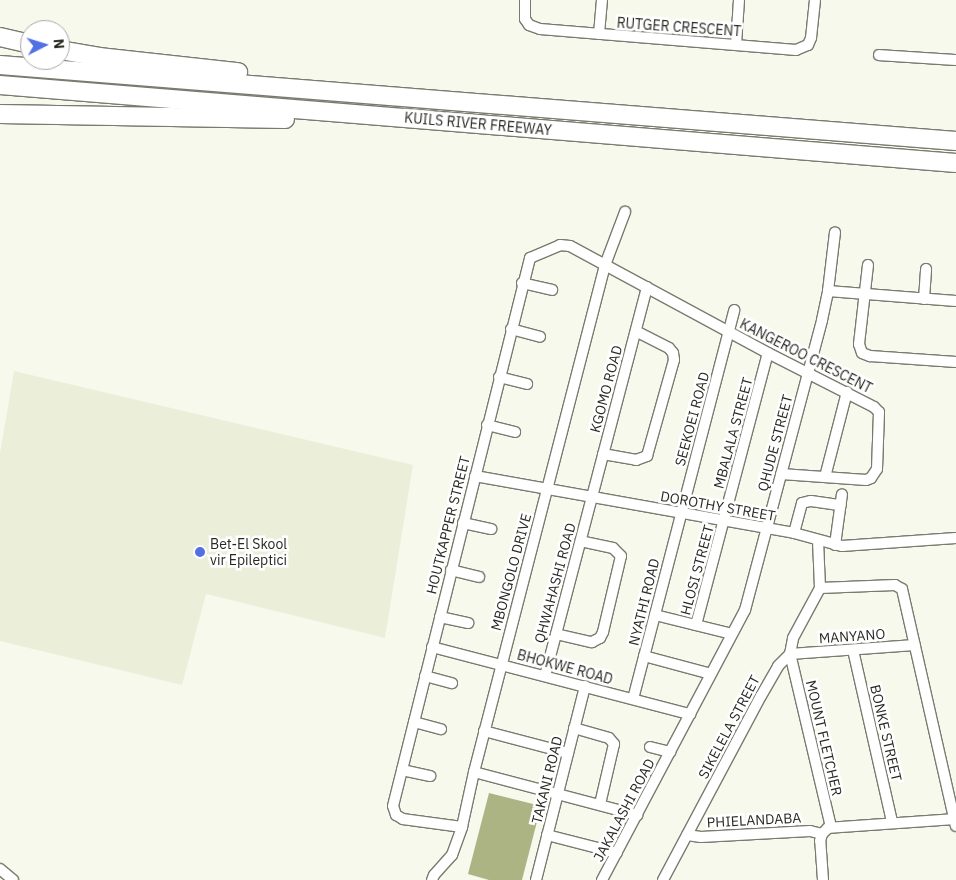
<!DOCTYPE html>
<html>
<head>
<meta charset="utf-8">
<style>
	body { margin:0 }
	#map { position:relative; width:956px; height:880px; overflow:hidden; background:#f7f9ec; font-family:"IBM Plex Sans",sans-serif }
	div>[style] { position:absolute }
	.built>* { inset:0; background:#ebefda }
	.water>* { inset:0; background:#adb483 }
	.roads { filter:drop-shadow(1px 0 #797b70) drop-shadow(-1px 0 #797b70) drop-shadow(0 1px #797b70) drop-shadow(0 -1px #797b70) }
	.minor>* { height:10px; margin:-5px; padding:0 5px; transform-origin:5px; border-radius:5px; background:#fff }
	.motorway>* { height:18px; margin:-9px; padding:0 9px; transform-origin:9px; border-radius:9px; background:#fff }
	.dots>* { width:14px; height:14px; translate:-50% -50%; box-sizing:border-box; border:2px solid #fff; border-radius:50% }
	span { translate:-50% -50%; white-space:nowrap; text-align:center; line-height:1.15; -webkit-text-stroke:5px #fff; paint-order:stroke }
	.street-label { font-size:14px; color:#292924 }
	.poi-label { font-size:14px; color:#292924 }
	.left { translate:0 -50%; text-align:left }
	.north { position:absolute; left:20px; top:20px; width:50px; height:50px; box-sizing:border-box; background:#fff; border:1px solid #a9a9a7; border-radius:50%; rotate:85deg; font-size:14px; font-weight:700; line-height:20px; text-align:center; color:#292924 }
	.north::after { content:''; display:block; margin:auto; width:18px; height:22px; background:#5170e4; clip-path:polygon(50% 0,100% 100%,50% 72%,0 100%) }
</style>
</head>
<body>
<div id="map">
	<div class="built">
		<i style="clip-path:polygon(14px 371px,413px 465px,385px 638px,206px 594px,182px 685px,0 641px,0 453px)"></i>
	</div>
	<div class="water">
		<i style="clip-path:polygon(489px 793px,541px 806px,522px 880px,489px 880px,468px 874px)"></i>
	</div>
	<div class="roads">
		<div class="minor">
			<i style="left:525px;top:0;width:19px;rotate:90deg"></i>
			<i style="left:525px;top:19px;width:7px;rotate:56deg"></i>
			<i style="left:529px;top:25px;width:12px;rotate:20deg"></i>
			<i style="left:540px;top:29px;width:257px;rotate:4.7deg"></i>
			<i style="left:796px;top:50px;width:13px;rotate:-23deg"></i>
			<i style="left:808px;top:45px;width:8px;rotate:-67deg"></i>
			<i style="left:811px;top:38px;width:38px;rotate:-84deg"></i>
			<i style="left:599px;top:34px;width:34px;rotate:-85deg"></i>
			<i style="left:736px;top:45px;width:45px;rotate:-86.2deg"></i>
			<i style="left:879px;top:55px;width:77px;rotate:3.7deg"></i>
			<i style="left:868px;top:265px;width:80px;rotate:96.5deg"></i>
			<i style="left:859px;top:344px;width:9px;rotate:72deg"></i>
			<i style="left:862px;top:353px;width:9px;rotate:21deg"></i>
			<i style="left:870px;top:356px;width:86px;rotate:4deg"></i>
			<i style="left:522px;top:283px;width:31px;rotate:13deg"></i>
			<i style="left:828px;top:291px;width:128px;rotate:4.5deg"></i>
			<i style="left:924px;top:299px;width:30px;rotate:-86deg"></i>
			<i style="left:511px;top:329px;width:30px;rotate:15deg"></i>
			<i style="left:499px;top:377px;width:29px;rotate:14deg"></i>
			<i style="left:487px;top:425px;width:29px;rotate:14deg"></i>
			<i style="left:603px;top:454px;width:34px;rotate:10deg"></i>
			<i style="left:636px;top:460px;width:12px;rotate:-20deg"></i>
			<i style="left:647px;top:456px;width:100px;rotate:-74.3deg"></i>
			<i style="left:674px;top:360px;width:7px;rotate:-98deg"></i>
			<i style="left:673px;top:353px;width:6px;rotate:-129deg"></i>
			<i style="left:669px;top:348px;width:37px;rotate:-153deg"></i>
			<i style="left:475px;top:476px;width:324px;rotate:10.1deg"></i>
			<i style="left:794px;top:533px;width:50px;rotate:15.2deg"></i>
			<i style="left:842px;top:546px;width:114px;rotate:-4deg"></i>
			<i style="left:825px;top:477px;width:88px;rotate:-75.5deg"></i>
			<i style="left:463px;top:523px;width:29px;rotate:12deg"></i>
			<i style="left:794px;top:533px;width:31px;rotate:-75deg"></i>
			<i style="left:802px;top:503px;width:9px;rotate:-13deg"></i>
			<i style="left:811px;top:501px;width:30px;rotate:8deg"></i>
			<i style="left:818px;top:540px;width:48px;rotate:87.6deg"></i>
			<i style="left:835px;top:545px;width:51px;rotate:-82.2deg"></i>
			<i style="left:451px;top:570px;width:29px;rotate:14deg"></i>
			<i style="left:655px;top:615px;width:79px;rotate:13.9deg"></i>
			<i style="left:440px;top:617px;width:29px;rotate:12deg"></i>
			<i style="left:696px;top:625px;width:281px;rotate:-75.2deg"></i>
			<i style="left:556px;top:634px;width:37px;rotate:13deg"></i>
			<i style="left:592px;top:642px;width:9px;rotate:-27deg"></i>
			<i style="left:600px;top:638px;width:7px;rotate:-63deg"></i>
			<i style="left:603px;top:632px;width:78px;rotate:-76.7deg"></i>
			<i style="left:621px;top:556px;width:11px;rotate:-135deg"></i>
			<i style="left:613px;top:548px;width:33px;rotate:-168deg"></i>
			<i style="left:432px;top:647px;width:267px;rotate:14.6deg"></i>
			<i style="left:853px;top:650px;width:176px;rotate:77.2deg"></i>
			<i style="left:644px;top:656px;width:69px;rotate:15deg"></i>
			<i style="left:425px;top:676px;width:28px;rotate:15deg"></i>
			<i style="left:545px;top:676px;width:402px;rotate:-75.3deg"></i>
			<i style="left:633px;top:699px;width:402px;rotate:-75.4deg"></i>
			<i style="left:414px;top:722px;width:28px;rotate:15deg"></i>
			<i style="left:574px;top:728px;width:36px;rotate:16deg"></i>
			<i style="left:609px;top:738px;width:8px;rotate:50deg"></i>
			<i style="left:614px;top:744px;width:62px;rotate:103.1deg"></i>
			<i style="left:484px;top:731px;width:87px;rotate:14.7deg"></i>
			<i style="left:650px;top:747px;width:21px;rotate:14deg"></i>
			<i style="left:402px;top:770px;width:29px;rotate:12deg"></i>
			<i style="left:474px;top:772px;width:169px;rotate:14.8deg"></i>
			<i style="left:462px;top:827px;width:60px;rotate:-172.3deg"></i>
			<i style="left:403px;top:819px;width:8px;rotate:-150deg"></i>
			<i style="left:396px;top:815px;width:9px;rotate:-108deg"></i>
			<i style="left:393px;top:806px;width:565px;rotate:-75.96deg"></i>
			<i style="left:530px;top:258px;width:33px;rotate:-23deg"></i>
			<i style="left:560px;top:245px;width:10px;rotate:6deg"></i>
			<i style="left:570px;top:246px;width:225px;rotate:28.4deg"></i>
			<i style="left:768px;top:353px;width:119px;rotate:27deg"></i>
			<i style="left:874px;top:407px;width:7px;rotate:45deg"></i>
			<i style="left:879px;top:412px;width:57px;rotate:92deg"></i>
			<i style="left:877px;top:469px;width:11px;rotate:124deg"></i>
			<i style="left:871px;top:478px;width:5px;rotate:158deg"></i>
			<i style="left:866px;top:480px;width:85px;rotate:-176deg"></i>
			<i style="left:831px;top:827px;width:178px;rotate:-103.3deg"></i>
			<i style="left:790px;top:654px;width:125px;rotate:-4.1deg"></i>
			<i style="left:547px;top:835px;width:72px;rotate:14.4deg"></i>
			<i style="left:687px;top:835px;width:14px;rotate:8deg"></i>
			<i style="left:701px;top:837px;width:109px;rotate:-3.2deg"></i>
			<i style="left:810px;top:831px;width:12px;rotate:14deg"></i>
			<i style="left:0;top:869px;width:17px;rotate:40deg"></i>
			<i style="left:432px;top:880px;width:5px;rotate:-68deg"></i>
			<i style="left:434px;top:875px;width:27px;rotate:-48deg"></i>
			<i style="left:452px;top:855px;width:30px;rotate:-70deg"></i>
			<i style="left:462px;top:827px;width:56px;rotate:-77.7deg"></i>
			<i style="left:474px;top:772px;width:524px;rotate:-75.51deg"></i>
			<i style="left:605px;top:265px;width:57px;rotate:-69.3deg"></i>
			<i style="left:536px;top:880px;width:200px;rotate:-75.8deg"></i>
			<i style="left:602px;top:880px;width:306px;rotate:-62.1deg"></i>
			<i style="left:745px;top:610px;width:300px;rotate:-75.1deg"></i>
			<i style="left:822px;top:320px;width:30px;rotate:-78deg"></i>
			<i style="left:828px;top:291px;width:59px;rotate:-83.2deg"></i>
			<i style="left:663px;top:880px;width:208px;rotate:-62deg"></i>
			<i style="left:761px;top:696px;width:34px;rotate:-60deg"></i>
			<i style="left:778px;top:666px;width:17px;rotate:-45deg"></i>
			<i style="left:790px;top:654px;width:16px;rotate:-79deg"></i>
			<i style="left:793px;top:638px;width:57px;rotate:-61.6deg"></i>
			<i style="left:820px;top:588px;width:75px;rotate:-2.3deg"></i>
			<i style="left:895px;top:585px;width:8px;rotate:30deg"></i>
			<i style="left:902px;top:589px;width:243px;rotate:77.2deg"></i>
			<i style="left:823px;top:880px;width:39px;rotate:-94deg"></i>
			<i style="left:820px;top:841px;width:7px;rotate:-74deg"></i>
			<i style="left:822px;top:834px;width:8px;rotate:-45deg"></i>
			<i style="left:828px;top:828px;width:128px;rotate:-4deg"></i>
		</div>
		<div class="motorway">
			<i style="left:0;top:37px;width:31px;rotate:13deg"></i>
			<i style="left:60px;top:50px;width:40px;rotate:10deg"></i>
			<i style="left:99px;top:57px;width:140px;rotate:6.2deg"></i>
			<i style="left:0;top:65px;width:959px;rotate:4.55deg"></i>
			<i style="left:0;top:85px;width:959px;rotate:4.66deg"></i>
			<i style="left:0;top:114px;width:285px;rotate:1deg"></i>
		</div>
	</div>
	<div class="dots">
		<i style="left:200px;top:552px;background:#5170e4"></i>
	</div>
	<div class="street-label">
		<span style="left:679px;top:27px;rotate:4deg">RUTGER CRESCENT</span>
		<span style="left:478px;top:124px;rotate:5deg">KUILS RIVER FREEWAY</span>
		<span style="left:806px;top:356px;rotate:27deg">KANGEROO CRESCENT</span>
		<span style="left:606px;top:389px;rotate:-75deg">KGOMO ROAD</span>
		<span style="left:692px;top:419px;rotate:-75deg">SEEKOEI ROAD</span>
		<span style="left:733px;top:433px;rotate:-75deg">MBALALA STREET</span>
		<span style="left:775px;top:443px;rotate:-75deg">QHUDE STREET</span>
		<span style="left:718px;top:506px;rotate:10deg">DOROTHY STREET</span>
		<span style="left:448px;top:525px;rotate:-76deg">HOUTKAPPER STREET</span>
		<span style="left:697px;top:570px;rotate:-75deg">HLOSI STREET</span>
		<span style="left:511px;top:572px;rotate:-75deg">MBONGOLO DRIVE</span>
		<span style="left:555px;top:583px;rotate:-75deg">QHWAHASHI ROAD</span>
		<span style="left:644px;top:602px;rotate:-76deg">NYATHI ROAD</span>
		<span style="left:852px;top:636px;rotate:-4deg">MANYANO</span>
		<span style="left:565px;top:667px;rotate:15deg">BHOKWE ROAD</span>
		<span style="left:729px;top:727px;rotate:-62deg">SIKELELA STREET</span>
		<span style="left:886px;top:733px;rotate:77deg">BONKE STREET</span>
		<span style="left:824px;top:738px;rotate:77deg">MOUNT FLETCHER</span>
		<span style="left:547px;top:780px;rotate:-76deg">TAKANI ROAD</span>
		<span style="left:624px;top:810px;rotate:-62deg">JAKALASHI ROAD</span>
		<span style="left:754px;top:820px;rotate:-3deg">PHIELANDABA</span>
	</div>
	<div class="poi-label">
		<span class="left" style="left:210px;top:552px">Bet-El Skool<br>vir Epileptici</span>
	</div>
	<div class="north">N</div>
</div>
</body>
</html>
